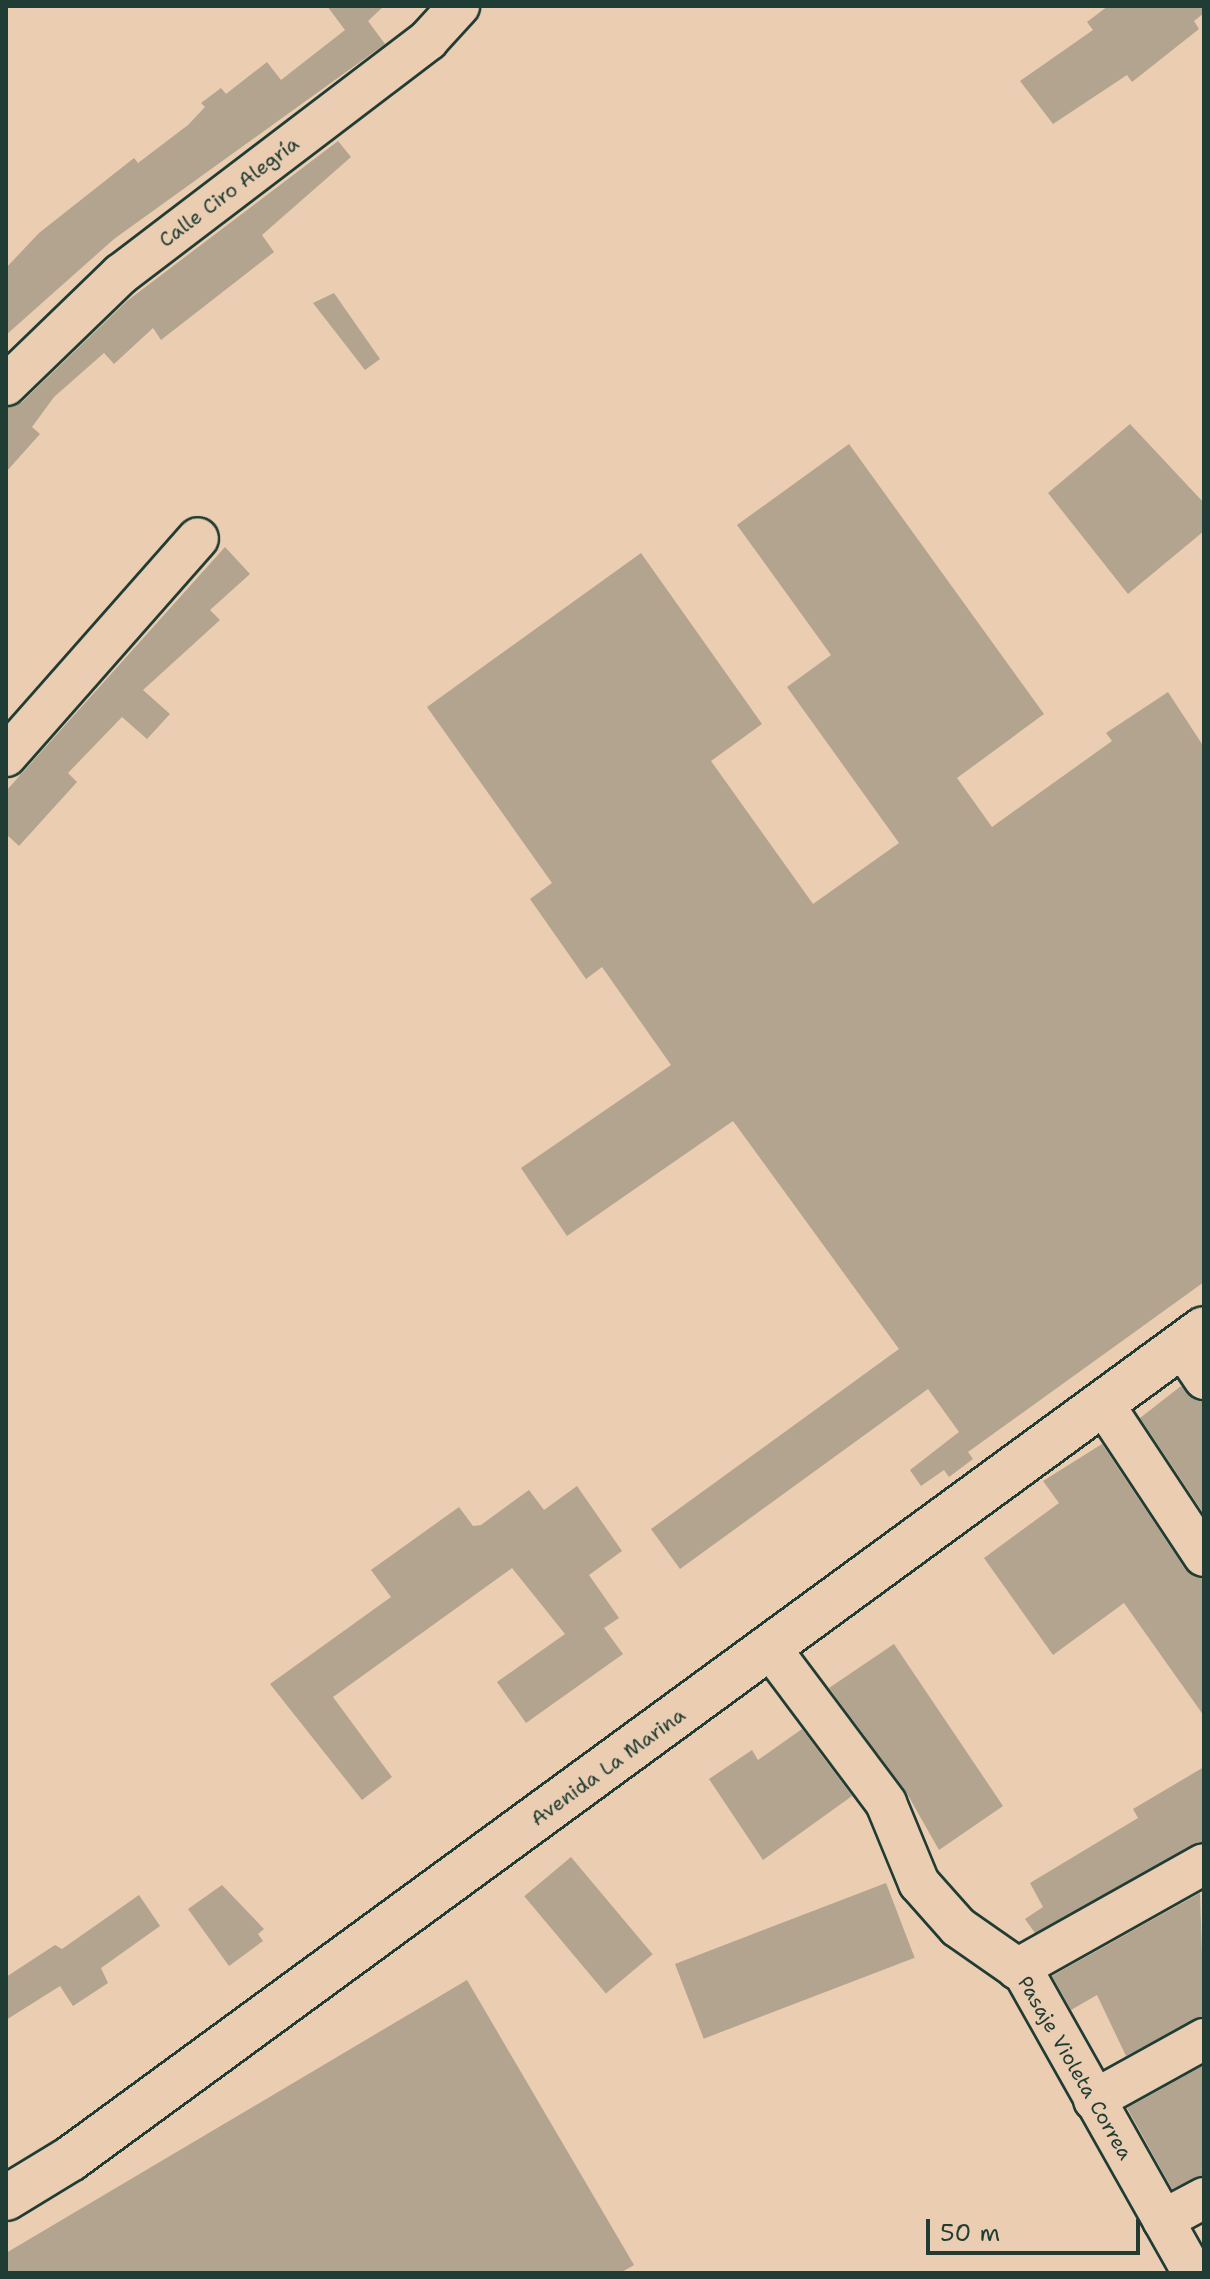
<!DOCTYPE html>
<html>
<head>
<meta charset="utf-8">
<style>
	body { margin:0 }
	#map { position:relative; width:1210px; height:2279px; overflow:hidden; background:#ebcdb1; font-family:"Shantell Sans",sans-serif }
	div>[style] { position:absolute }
	.building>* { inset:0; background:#b2a48e; transform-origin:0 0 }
	.roads { filter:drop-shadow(2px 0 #1f3d34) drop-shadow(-2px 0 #1f3d34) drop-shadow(0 2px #1f3d34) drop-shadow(0 -2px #1f3d34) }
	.minor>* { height:40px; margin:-20px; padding:0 20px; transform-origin:20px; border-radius:20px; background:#ebcdb1 }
	.major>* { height:44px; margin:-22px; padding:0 22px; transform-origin:22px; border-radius:22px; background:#ebcdb1 }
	span { translate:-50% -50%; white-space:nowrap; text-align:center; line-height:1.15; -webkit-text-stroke:6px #ebcdb1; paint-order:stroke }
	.street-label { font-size:20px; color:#1f3d34 }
	.frame { position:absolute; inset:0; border:8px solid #1f3d34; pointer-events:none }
	.scale { position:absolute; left:926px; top:2219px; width:214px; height:36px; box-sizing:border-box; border:4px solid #1f3d34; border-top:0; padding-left:10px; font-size:24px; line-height:28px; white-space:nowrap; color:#1f3d34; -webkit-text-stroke:6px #ebcdb1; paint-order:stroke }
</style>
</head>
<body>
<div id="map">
	<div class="building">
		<i style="clip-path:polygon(327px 6px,384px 6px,368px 21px,385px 44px,114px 239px,6px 335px,6px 268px,39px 233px,134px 158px,138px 163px,188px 125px,205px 107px,201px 103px,221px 88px,226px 94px,267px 62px,281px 80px,345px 30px)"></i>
		<i style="clip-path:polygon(1108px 6px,1204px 6px,1204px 13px,1194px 21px,1199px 29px,1132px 82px,1127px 75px,1053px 124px,1020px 81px,1093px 30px,1087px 22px)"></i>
		<i style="clip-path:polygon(338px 141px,351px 157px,262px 235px,274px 252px,161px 340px,153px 328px,114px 364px,104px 353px,54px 397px,32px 427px,40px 434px,6px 472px,6px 407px,22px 402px,127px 301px)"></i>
		<i style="clip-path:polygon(334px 293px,380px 359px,365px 370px,313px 303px)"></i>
		<i style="clip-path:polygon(1130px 424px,1204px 503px,1204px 531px,1128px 594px,1048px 493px)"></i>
		<i style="clip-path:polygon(849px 444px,1044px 714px,957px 778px,992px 827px,1112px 741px,1106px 733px,1168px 692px,1204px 747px,1204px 1282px,968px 1452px,973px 1459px,949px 1477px,944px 1470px,921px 1486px,910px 1470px,959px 1432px,928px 1389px,680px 1569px,651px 1529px,899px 1349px,733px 1121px,567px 1236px,521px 1168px,671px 1065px,602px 967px,586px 979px,530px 899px,552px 883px,427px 707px,641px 553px,762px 724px,711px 761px,813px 904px,899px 843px,787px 687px,831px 655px,737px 525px)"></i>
		<i style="clip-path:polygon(225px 547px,250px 574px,210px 610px,220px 620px,143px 690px,170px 714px,147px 739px,122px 717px,68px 773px,77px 782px,19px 846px,6px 834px,6px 791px)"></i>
		<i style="clip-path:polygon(1181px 1386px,1204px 1402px,1204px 1514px,1140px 1418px)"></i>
		<i style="clip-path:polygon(1102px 1444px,1185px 1569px,1204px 1579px,1204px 1716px,1124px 1603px,1053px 1655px,984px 1558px,1059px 1503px,1043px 1481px)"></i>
		<i style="clip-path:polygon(577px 1486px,622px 1551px,589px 1575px,619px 1618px,604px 1628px,623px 1654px,526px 1723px,497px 1682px,565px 1634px,512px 1568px,333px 1697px,392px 1777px,362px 1800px,270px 1684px,391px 1597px,371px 1570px,459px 1507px,473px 1526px,481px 1525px,529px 1490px,544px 1510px)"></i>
		<i style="clip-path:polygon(894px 1644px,1003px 1806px,939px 1850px,905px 1790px,829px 1688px)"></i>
		<i style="clip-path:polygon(802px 1729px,852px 1796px,763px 1860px,709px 1779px,752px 1750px,758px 1760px)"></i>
		<i style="clip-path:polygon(1204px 1767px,1204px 1841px,1035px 1933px,1025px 1919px,1043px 1907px,1030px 1883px,1138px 1818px,1133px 1809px)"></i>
		<i style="left:571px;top:1857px;width:127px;height:61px;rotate:50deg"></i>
		<i style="left:886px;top:1883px;width:80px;height:226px;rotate:69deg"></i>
		<i style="clip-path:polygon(222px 1885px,264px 1929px,258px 1934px,263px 1941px,229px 1966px,188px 1909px)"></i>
		<i style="clip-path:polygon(1200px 1893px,1204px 2016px,1126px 2056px,1097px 1995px,1071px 2010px,1052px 1976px)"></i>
		<i style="clip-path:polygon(139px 1895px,160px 1926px,101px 1968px,108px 1983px,73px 2006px,60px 1986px,6px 2020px,6px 1977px,55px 1945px,62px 1949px)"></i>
		<i style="clip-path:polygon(467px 1980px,634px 2265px,620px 2273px,6px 2273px,6px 2253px)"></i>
		<i style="clip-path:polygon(1204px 2065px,1204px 2175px,1172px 2189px,1127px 2108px)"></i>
	</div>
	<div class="roads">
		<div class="minor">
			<i style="left:6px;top:385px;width:160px;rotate:-44deg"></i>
			<i style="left:121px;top:274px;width:386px;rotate:-37.3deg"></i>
			<i style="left:428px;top:40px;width:46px;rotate:-47.6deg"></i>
			<i style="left:6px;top:756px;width:290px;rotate:-48.6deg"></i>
			<i style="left:1182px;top:1346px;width:40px;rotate:56deg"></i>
			<i style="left:1104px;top:1405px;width:181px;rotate:56.5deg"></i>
			<i style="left:771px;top:1649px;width:192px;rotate:53.2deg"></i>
			<i style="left:886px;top:1803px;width:87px;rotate:67.6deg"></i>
			<i style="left:919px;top:1883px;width:59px;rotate:48.4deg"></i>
			<i style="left:958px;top:1927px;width:80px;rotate:34.9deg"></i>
			<i style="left:1024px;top:1973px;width:344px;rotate:60.6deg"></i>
			<i style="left:1017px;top:1969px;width:214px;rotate:-29.3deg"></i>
			<i style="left:1094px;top:2100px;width:126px;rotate:-29deg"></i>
			<i style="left:1163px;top:2220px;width:47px;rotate:-28.2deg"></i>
		</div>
		<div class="major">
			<i style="left:6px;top:2198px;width:75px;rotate:-31.4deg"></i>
			<i style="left:70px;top:2159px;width:1405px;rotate:-36.2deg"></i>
		</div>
	</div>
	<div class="street-label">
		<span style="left:229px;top:192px;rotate:-37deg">Calle Ciro Alegría</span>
		<span style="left:608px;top:1767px;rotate:-36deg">Avenida La Marina</span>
		<span style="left:1075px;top:2068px;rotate:60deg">Pasaje Violeta Correa</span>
	</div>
	<div class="frame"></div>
	<div class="scale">50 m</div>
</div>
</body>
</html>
